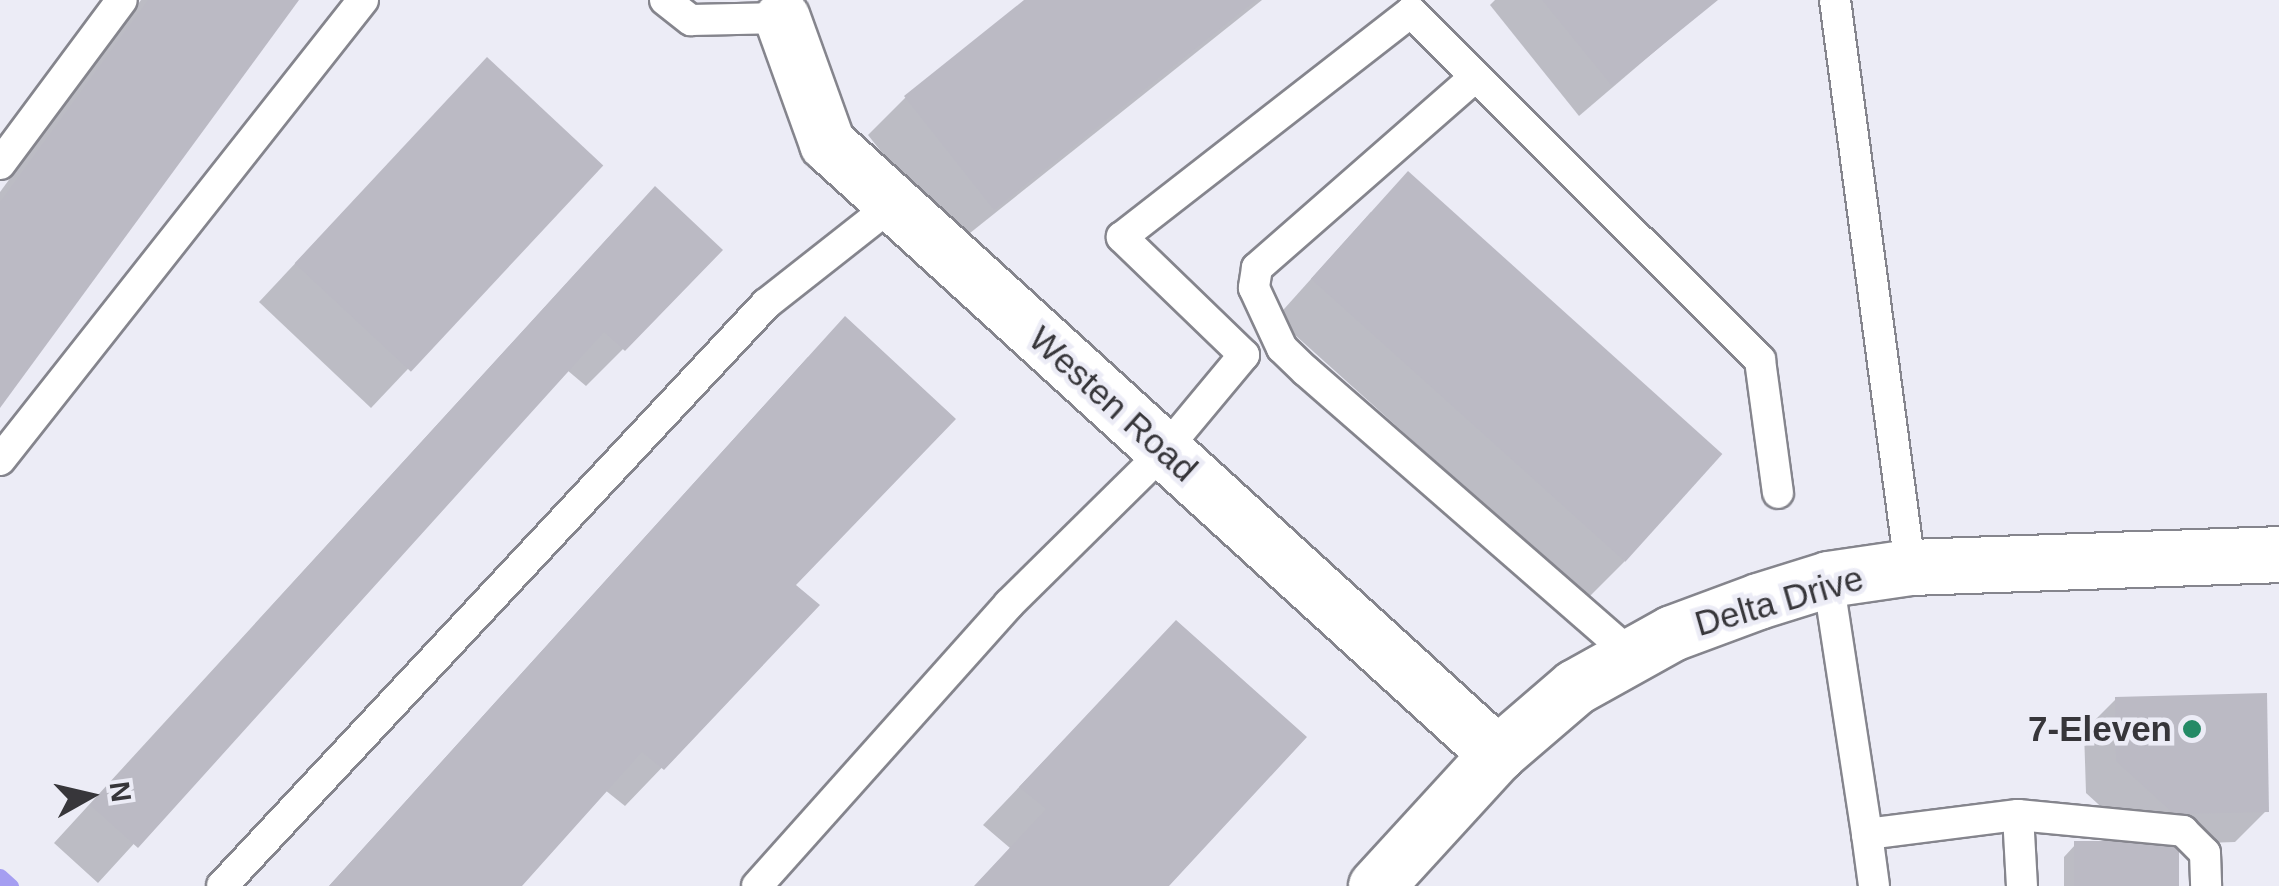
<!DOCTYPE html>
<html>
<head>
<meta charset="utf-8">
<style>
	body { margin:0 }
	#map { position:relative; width:2279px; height:886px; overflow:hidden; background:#ececf6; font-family:Helvetica,sans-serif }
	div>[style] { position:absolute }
	.shadow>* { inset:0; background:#0003 }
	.stream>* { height:15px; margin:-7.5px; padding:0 7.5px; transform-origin:7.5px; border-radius:7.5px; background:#a59ef1 }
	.building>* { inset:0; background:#bbbac4; transform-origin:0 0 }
	.roads { filter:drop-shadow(2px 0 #85858d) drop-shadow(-2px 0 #85858d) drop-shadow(0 2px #85858d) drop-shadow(0 -2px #85858d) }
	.lane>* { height:30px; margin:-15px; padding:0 15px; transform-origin:15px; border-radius:15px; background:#fff }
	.street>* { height:55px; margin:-27.5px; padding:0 27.5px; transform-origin:27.5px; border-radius:27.5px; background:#fff }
	.secondary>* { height:55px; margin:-27.5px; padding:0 27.5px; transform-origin:27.5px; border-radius:27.5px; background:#fff }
	.dots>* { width:28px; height:28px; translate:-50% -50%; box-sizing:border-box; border:5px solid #ececf6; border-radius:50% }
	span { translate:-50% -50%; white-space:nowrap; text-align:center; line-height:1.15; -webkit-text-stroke:9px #ececf6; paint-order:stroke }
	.street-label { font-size:35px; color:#37363a }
	.poi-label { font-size:35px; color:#37363a; font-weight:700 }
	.right { translate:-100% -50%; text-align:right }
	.north { position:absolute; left:40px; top:746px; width:100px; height:100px; -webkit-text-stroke:8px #ececf6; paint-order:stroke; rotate:82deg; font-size:28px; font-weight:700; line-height:40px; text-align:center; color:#37363a }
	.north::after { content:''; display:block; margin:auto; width:35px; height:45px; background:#37363a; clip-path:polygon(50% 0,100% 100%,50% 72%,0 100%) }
</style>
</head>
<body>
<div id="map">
	<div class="shadow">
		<i style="clip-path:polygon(141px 0,296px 0,0 403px,0 192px)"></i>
		<i style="clip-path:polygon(1028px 0,1262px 0,955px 245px,868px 135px,905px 98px)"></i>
		<i style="clip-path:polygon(1495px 0,1715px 0,1579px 116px,1490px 5px)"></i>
		<i style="clip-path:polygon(450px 98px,600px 166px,371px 408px,259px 302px)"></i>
		<i style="clip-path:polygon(1371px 212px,1625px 561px,1588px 598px,1276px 318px)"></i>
		<i style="clip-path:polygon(618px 227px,623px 349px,586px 386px,567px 370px,98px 883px,54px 843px)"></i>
		<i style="clip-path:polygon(808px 357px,793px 586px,817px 606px,625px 806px,605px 790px,519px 886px,329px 886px)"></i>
		<i style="clip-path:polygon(1139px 661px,1166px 886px,975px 886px,1010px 848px,983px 825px)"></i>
		<i style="clip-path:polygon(2116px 699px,2266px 811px,2235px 842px,2176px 844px,2177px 886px,2064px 886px,2064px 857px,2075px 845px,2142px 844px,2086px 793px,2084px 731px)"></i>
	</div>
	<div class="stream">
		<i style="left:0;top:876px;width:15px;rotate:42deg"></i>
	</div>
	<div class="building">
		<i style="clip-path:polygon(148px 0,299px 0,0 408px,0 202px)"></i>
		<i style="clip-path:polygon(1024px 0,1256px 0,994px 210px,904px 96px)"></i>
		<i style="clip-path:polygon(1542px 0,1718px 0,1612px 86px)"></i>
		<i style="left:487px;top:57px;width:159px;height:282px;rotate:43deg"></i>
		<i style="left:1408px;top:171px;width:423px;height:145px;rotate:42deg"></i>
		<i style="clip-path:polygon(655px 186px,723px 250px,625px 351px,604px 332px,138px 848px,90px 805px)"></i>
		<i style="clip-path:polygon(845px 316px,956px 419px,796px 585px,820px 605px,664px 770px,642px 752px,522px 886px,329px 886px)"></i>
		<i style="clip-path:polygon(1176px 620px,1307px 737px,1169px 886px,974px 886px,1046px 809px,1019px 787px)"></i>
		<i style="clip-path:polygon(2267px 693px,2269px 812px,2174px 814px,2116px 761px,2115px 697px)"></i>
		<i style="left:2179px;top:841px;width:45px;height:105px;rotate:90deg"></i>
	</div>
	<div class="roads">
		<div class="lane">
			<i style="left:665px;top:0;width:33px;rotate:38deg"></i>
			<i style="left:691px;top:20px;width:91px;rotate:-1.3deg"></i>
			<i style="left:1835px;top:0;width:572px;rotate:82.46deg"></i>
			<i style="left:1475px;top:77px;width:290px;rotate:138.8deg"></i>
			<i style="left:1257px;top:268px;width:20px;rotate:99deg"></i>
			<i style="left:1254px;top:288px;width:66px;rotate:65deg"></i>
			<i style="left:1282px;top:348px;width:33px;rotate:44deg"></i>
			<i style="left:1306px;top:371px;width:434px;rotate:41.1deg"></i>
			<i style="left:0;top:164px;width:204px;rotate:-53.4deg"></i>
			<i style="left:0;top:460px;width:586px;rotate:-51.72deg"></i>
			<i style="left:1828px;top:579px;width:258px;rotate:81.3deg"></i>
			<i style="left:1867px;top:834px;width:152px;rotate:-7.2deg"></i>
			<i style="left:2018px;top:815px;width:71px;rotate:86.8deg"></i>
			<i style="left:2018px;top:815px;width:166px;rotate:5.5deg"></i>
			<i style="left:2183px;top:831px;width:31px;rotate:45deg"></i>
			<i style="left:2205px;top:853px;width:33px;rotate:88deg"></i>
			<i style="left:1867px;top:834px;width:52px;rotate:82.3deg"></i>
			<i style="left:222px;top:886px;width:797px;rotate:-46.93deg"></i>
			<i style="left:766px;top:304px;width:162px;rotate:-38.2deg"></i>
			<i style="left:757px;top:886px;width:378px;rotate:-48.2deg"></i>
			<i style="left:1009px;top:604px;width:218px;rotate:-44.6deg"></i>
			<i style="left:1164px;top:451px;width:125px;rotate:-50.2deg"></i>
			<i style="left:1244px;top:355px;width:170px;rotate:-136deg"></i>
			<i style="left:1122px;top:237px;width:366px;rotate:-37.9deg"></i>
			<i style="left:1411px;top:12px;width:493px;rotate:44.9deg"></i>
			<i style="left:1760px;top:360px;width:134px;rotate:82.3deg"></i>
		</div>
		<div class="street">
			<i style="left:782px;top:18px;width:133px;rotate:70.2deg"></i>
			<i style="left:827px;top:143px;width:907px;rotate:42.36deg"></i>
		</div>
		<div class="secondary">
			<i style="left:1376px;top:886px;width:179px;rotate:-47.5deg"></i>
			<i style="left:1497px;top:754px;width:103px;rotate:-40.7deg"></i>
			<i style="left:1575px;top:687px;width:111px;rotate:-29.1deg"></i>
			<i style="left:1672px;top:633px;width:92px;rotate:-20.4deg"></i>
			<i style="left:1758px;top:601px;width:73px;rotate:-17.4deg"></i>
			<i style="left:1828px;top:579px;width:83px;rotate:-8.3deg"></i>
			<i style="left:1910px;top:567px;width:369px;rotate:-2deg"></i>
		</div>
	</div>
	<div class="dots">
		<i style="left:2192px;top:729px;background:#248a66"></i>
	</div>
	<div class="street-label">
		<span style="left:1113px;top:404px;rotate:42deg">Westen Road</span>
		<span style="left:1779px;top:601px;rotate:-16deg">Delta Drive</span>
	</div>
	<div class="poi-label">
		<span class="right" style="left:2172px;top:729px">7-Eleven</span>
	</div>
	<div class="north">N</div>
</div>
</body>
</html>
